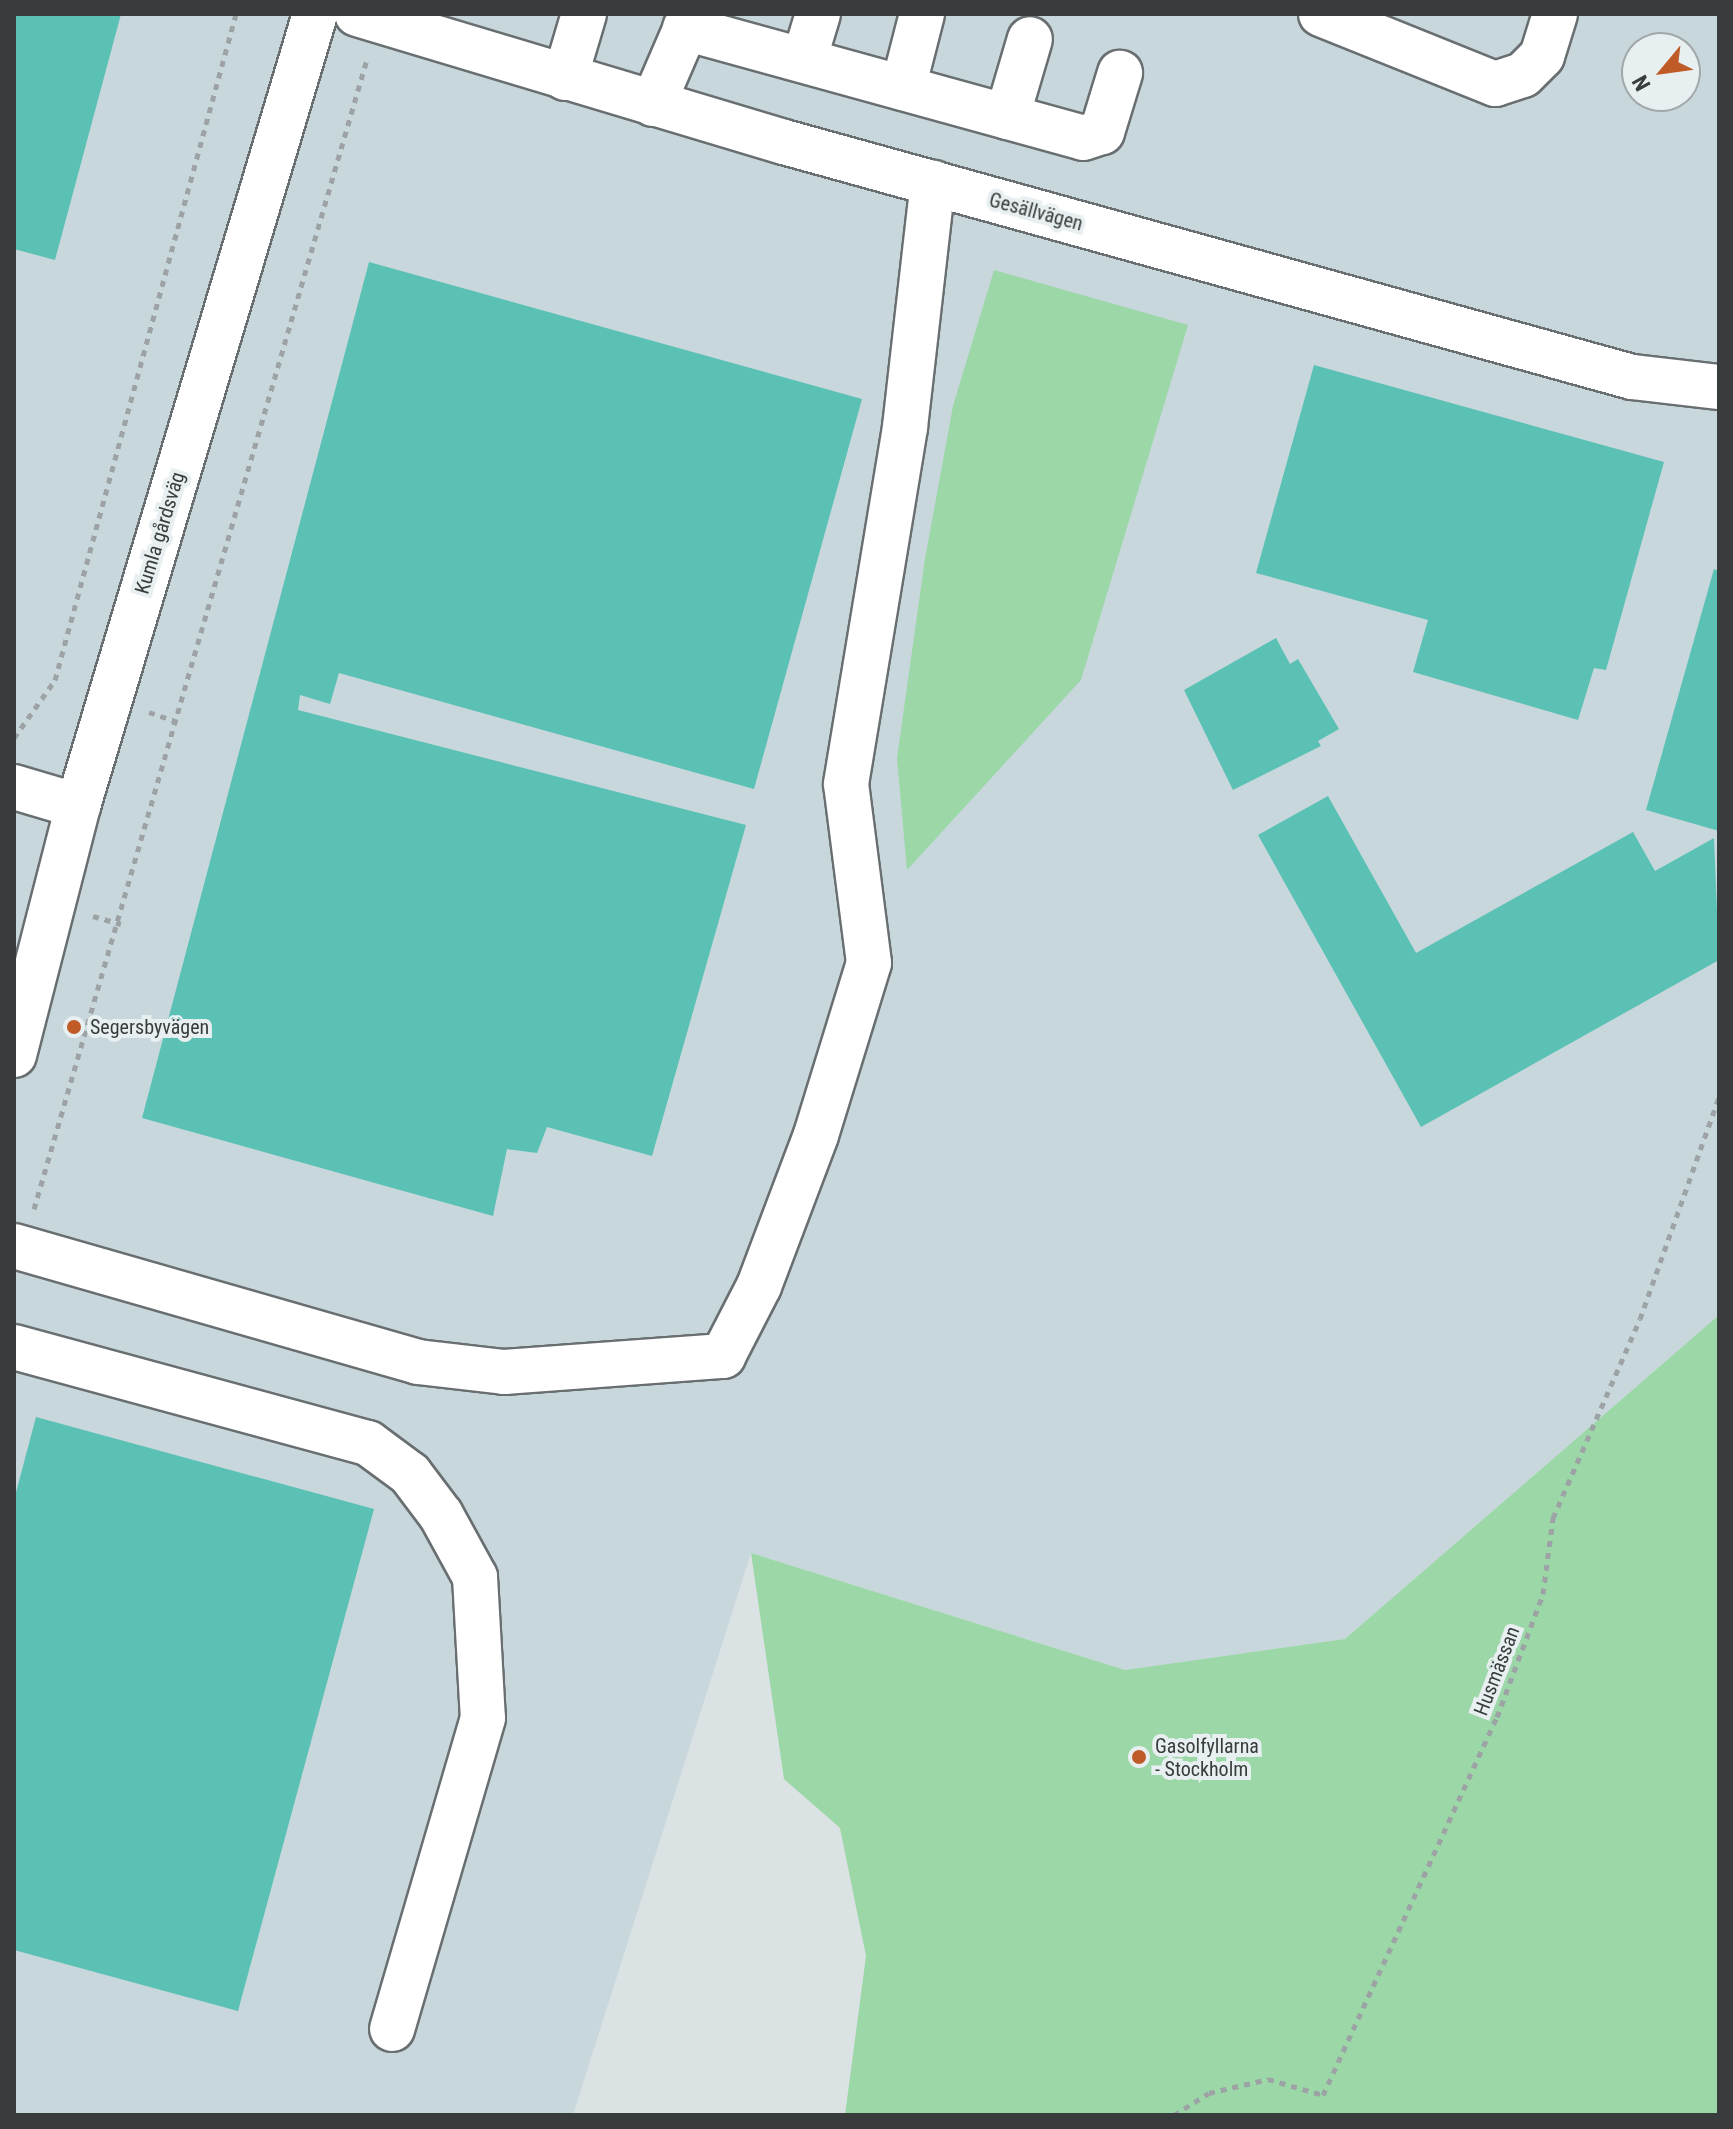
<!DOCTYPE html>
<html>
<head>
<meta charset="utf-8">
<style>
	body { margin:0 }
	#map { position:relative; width:1733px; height:2129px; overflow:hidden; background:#dbe2e4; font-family:"Roboto Condensed",sans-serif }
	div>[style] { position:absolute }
	.built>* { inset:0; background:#c7d7dc }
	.green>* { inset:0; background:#9bd7a7 }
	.building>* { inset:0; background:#5bc1b5 }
	.path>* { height:5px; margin-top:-2.5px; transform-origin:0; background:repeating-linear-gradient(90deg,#9da3a5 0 6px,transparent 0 12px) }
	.roads { filter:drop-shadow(2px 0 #696f71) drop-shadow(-2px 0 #696f71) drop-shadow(0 2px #696f71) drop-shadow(0 -2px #696f71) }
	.minor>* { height:44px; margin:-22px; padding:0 22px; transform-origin:22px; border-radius:22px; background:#fff }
	.dots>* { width:22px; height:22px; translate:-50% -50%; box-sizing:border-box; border:4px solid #e8eff1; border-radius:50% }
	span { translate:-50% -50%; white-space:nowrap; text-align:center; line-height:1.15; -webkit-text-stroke:8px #e8eff1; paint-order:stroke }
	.street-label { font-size:20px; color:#393c3d }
	.poi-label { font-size:20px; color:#393c3d }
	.left { translate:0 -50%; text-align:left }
	.frame { position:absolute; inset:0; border:16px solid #393c3d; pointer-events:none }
	.north { position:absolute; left:1621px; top:32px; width:80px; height:80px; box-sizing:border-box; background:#e8eff1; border:2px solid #a2a7a9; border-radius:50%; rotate:241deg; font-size:22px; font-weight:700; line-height:32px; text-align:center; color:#393c3d }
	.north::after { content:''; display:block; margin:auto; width:28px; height:36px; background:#bf5b27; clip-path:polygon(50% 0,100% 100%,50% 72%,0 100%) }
</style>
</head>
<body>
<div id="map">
	<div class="built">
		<i style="clip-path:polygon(evenodd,14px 14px,1719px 14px,1719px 1315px,1345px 1639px,1125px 1670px,751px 1553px,573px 2115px,14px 2115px,14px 14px,1637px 48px,1685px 48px,1685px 96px,1637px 96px,1637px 48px)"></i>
	</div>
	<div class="green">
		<i style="clip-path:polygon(994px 270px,1188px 325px,1081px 680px,907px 870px,897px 758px,925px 559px,953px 406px)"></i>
		<i style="clip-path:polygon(1719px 1315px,1719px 2115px,845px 2115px,866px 1956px,840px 1828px,784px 1779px,751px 1553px,1125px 1670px,1345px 1639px)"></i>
	</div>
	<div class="building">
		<i style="clip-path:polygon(14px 14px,121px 14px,55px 260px,14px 249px)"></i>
		<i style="clip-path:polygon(369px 262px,862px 399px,754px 789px,339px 673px,330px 704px,300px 695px,298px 710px,746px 825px,652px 1156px,547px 1127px,537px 1153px,507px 1149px,493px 1216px,142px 1118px)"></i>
		<i style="clip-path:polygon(1314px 365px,1664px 462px,1606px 670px,1594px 668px,1578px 720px,1413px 672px,1428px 620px,1256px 573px)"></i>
		<i style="clip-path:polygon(1714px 569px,1719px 571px,1719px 831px,1646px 810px)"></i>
		<i style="clip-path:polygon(1276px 638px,1290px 664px,1298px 659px,1339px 729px,1318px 741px,1321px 746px,1233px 790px,1184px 690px)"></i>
		<i style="clip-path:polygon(1328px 796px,1416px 953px,1633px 832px,1655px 871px,1714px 838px,1719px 960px,1421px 1127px,1258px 835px)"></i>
		<i style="clip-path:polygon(36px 1417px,374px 1509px,238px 2011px,14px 1950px,14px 1500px)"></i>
	</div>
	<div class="path">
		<i style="left:149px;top:712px;width:31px;rotate:19deg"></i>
		<i style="left:14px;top:738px;width:71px;rotate:-54.7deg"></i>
		<i style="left:55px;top:680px;width:690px;rotate:-74.8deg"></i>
		<i style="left:93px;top:916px;width:29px;rotate:16deg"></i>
		<i style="left:34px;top:1209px;width:1197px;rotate:-73.85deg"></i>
		<i style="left:1174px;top:2115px;width:41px;rotate:-32.2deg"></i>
		<i style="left:1209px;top:2093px;width:61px;rotate:-13.3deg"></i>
		<i style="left:1268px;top:2079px;width:57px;rotate:16.2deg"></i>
		<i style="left:1323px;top:2095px;width:416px;rotate:-65.3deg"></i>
		<i style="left:1497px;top:1717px;width:131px;rotate:-69.5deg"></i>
		<i style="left:1543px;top:1594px;width:77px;rotate:-82.5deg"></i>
		<i style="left:1553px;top:1518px;width:217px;rotate:-66.4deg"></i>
		<i style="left:1640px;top:1319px;width:236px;rotate:-70.4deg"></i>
	</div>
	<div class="roads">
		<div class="minor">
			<i style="left:357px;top:14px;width:446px;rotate:16.7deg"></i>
			<i style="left:784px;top:142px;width:880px;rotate:15.49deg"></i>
			<i style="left:1632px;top:377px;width:88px;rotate:6.6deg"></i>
			<i style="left:1321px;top:14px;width:188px;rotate:21.9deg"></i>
			<i style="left:1495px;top:84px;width:29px;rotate:-18deg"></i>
			<i style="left:1523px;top:75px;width:27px;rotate:-45deg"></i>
			<i style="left:1542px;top:56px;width:44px;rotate:-72.8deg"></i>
			<i style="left:685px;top:28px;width:413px;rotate:15.4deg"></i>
			<i style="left:1083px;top:138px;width:20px;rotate:-18deg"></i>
			<i style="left:1102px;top:132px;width:62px;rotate:-73deg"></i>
			<i style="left:804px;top:60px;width:48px;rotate:-73.1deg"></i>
			<i style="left:565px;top:78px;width:67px;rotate:-73.5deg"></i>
			<i style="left:903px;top:88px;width:76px;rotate:-75.6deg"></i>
			<i style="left:653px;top:104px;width:98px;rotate:-66.6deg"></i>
			<i style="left:1007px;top:117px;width:81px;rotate:-73.6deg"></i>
			<i style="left:14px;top:787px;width:67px;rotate:16.5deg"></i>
			<i style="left:14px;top:1055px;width:257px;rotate:-75.6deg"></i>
			<i style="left:78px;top:806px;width:827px;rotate:-73.34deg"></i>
			<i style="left:14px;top:1246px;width:420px;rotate:16deg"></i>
			<i style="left:418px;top:1362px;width:87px;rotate:6.6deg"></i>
			<i style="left:504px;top:1372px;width:220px;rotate:-4.2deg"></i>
			<i style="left:723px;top:1356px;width:79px;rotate:-62.8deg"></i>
			<i style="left:759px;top:1286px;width:161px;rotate:-69.3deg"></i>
			<i style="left:816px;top:1135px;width:180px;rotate:-72.9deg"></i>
			<i style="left:869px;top:963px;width:180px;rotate:-97.3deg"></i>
			<i style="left:846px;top:784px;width:362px;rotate:-80.6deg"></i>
			<i style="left:905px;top:427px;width:246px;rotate:-83.5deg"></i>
			<i style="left:14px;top:1347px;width:367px;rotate:15.2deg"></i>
			<i style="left:368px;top:1443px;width:52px;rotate:36.4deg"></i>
			<i style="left:410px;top:1474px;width:51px;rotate:52.9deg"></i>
			<i style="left:441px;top:1515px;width:71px;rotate:61.3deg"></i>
			<i style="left:475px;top:1577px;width:141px;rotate:86.8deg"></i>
			<i style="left:483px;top:1718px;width:324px;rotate:106.3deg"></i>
		</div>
	</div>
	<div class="dots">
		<i style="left:74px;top:1027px;background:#bf5b27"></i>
		<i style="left:1139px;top:1757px;background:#bf5b27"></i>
	</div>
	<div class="street-label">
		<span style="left:1036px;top:212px;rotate:15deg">Gesällvägen</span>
		<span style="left:160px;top:533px;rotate:-73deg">Kumla gårdsväg</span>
		<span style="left:1497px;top:1671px;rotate:-69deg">Husmässan</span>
	</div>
	<div class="poi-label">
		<span class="left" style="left:90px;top:1027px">Segersbyvägen</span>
		<span class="left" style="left:1155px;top:1758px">Gasolfyllarna<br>- Stockholm</span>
	</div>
	<div class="frame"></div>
	<div class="north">N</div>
</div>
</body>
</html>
